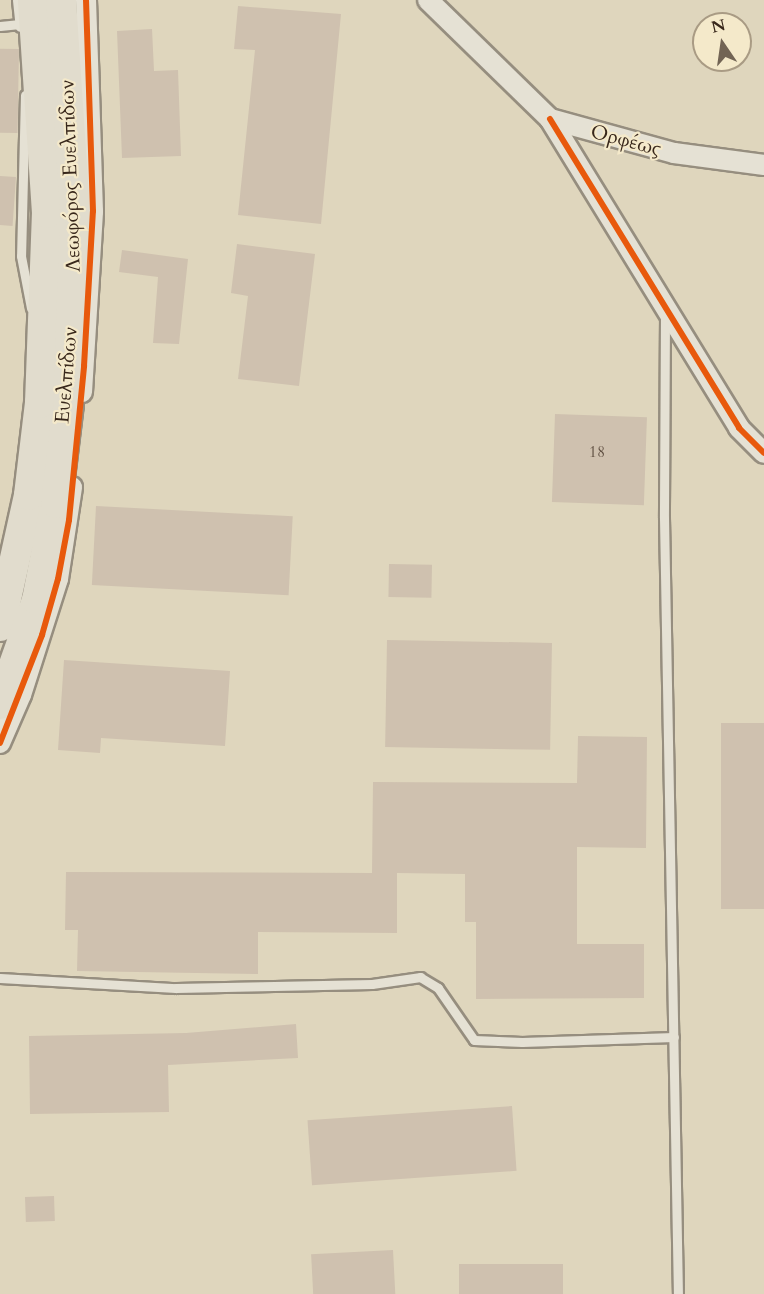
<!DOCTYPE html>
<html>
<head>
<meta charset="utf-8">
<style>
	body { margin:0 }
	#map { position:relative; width:764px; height:1294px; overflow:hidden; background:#dfd6bd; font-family:Cardo,serif }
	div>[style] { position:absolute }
	.building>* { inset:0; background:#cfc1af; transform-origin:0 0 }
	.roads { filter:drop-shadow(2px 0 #968e7f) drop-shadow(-2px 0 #968e7f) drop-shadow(0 2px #968e7f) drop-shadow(0 -2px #968e7f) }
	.lane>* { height:9px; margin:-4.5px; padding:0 4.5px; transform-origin:4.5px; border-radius:4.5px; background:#e5e1d4 }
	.street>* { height:20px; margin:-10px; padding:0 10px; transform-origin:10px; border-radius:10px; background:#e5e1d4 }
	.primary>* { height:30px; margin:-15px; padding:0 15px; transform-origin:15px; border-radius:15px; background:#e1dccd }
	.cycleway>* { height:6px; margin:-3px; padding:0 3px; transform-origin:3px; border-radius:3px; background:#e8590c }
	span { translate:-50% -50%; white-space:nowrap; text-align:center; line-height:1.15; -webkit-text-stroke:4.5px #f4e9ca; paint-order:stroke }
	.number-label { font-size:16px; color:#5e4e40 }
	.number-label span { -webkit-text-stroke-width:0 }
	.street-label { font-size:20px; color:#38271b }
	.north { position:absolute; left:692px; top:12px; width:60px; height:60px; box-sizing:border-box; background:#f4e9ca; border:2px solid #a99b84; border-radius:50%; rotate:347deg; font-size:16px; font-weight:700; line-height:24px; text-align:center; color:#38271b }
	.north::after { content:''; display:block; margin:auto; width:21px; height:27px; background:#726454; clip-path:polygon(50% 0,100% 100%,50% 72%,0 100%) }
</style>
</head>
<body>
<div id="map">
	<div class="building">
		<i style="clip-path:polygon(238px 6px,341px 14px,321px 224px,238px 215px,255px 50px,234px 49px)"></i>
		<i style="clip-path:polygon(152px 29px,154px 71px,178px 70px,181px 156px,122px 158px,117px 31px)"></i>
		<i style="left:19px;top:49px;width:84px;height:19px;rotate:91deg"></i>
		<i style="left:0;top:176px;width:16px;height:49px;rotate:4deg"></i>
		<i style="clip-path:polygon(237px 244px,315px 254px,299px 386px,238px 379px,248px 296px,231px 293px)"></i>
		<i style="clip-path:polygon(122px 250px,188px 259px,179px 344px,153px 343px,158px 277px,119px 272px)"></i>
		<i style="left:555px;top:414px;width:92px;height:88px;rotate:2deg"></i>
		<i style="left:96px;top:506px;width:197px;height:79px;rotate:3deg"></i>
		<i style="left:389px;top:564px;width:43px;height:33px;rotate:1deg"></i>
		<i style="left:387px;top:640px;width:165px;height:107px;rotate:1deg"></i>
		<i style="clip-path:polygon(64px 660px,230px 671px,225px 746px,101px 738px,100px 753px,58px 750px)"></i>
		<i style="left:764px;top:723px;width:186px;height:43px;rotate:90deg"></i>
		<i style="clip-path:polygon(578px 736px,647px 737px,646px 848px,577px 847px,577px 944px,644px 944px,644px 998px,476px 999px,476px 922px,465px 922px,465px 874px,397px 873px,397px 933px,258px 932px,258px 974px,77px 971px,78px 930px,65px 930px,66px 872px,372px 873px,373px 782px,577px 783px)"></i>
		<i style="clip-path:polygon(296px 1024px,298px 1058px,168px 1065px,169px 1112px,30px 1114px,29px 1036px,186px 1033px)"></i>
		<i style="left:512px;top:1106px;width:65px;height:205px;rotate:86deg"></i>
		<i style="left:54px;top:1196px;width:25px;height:29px;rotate:88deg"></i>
		<i style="left:393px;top:1250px;width:44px;height:82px;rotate:87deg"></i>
		<i style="left:459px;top:1264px;width:104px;height:30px"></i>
	</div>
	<div class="roads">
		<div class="lane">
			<i style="left:17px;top:0;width:27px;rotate:84deg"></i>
			<i style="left:0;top:26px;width:20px;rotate:-6deg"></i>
			<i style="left:25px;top:95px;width:161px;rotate:91.4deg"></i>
			<i style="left:21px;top:256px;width:53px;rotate:79.1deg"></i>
			<i style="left:665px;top:316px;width:202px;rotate:90.3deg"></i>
			<i style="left:664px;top:518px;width:776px;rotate:88.97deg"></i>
			<i style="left:0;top:978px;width:176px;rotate:3.3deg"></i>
			<i style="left:176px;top:988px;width:196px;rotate:-1.2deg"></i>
			<i style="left:372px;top:984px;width:49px;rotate:-8.3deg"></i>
			<i style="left:420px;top:977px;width:21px;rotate:31deg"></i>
			<i style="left:438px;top:988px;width:63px;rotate:55.3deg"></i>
			<i style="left:474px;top:1040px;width:48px;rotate:2.4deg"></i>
			<i style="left:522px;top:1042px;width:152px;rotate:-1.9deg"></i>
		</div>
		<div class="street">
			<i style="left:428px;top:0;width:170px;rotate:44.3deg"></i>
			<i style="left:550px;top:119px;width:129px;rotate:15.3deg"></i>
			<i style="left:674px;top:153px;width:91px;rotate:7.6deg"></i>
			<i style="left:550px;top:119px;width:362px;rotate:58.5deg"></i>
			<i style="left:739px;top:428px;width:35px;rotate:45deg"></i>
			<i style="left:82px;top:392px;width:181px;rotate:-86.5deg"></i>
			<i style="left:93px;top:211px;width:211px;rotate:-91.9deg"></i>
			<i style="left:0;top:743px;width:52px;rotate:-66.4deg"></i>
			<i style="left:21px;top:695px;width:122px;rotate:-72.3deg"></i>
			<i style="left:58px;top:579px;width:93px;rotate:-81.3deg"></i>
		</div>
		<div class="primary">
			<i style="left:0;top:626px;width:134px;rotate:-77.5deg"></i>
			<i style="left:29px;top:495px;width:93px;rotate:-83.2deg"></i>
			<i style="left:40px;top:403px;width:190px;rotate:-87.9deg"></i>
			<i style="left:47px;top:213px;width:213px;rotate:-93.8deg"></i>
			<i style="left:0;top:704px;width:110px;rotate:-70.4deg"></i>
			<i style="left:37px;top:600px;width:99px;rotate:-78.9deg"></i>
			<i style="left:56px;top:503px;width:100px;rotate:-83.1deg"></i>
			<i style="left:68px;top:404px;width:193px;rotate:-87.9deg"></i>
			<i style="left:75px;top:211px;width:211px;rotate:-93.8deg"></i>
		</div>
	</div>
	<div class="cycleway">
		<i style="left:550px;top:119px;width:362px;rotate:58.5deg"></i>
		<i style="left:739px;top:428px;width:35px;rotate:45deg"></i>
		<i style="left:0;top:743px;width:116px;rotate:-68.7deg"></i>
		<i style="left:42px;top:635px;width:58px;rotate:-74.1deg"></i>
		<i style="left:58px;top:579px;width:60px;rotate:-79.4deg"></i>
		<i style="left:69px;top:520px;width:155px;rotate:-84.4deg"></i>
		<i style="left:84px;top:366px;width:155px;rotate:-86.7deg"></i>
		<i style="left:93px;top:211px;width:211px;rotate:-91.9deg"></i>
	</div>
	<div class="number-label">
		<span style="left:597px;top:452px">18</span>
	</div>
	<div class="street-label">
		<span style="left:626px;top:140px;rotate:15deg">Ορφέως</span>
		<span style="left:70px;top:176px;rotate:-92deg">Λεωφόρος Ευελπίδων</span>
		<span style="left:66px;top:375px;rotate:-85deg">Ευελπίδων</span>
	</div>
	<div class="north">N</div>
</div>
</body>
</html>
